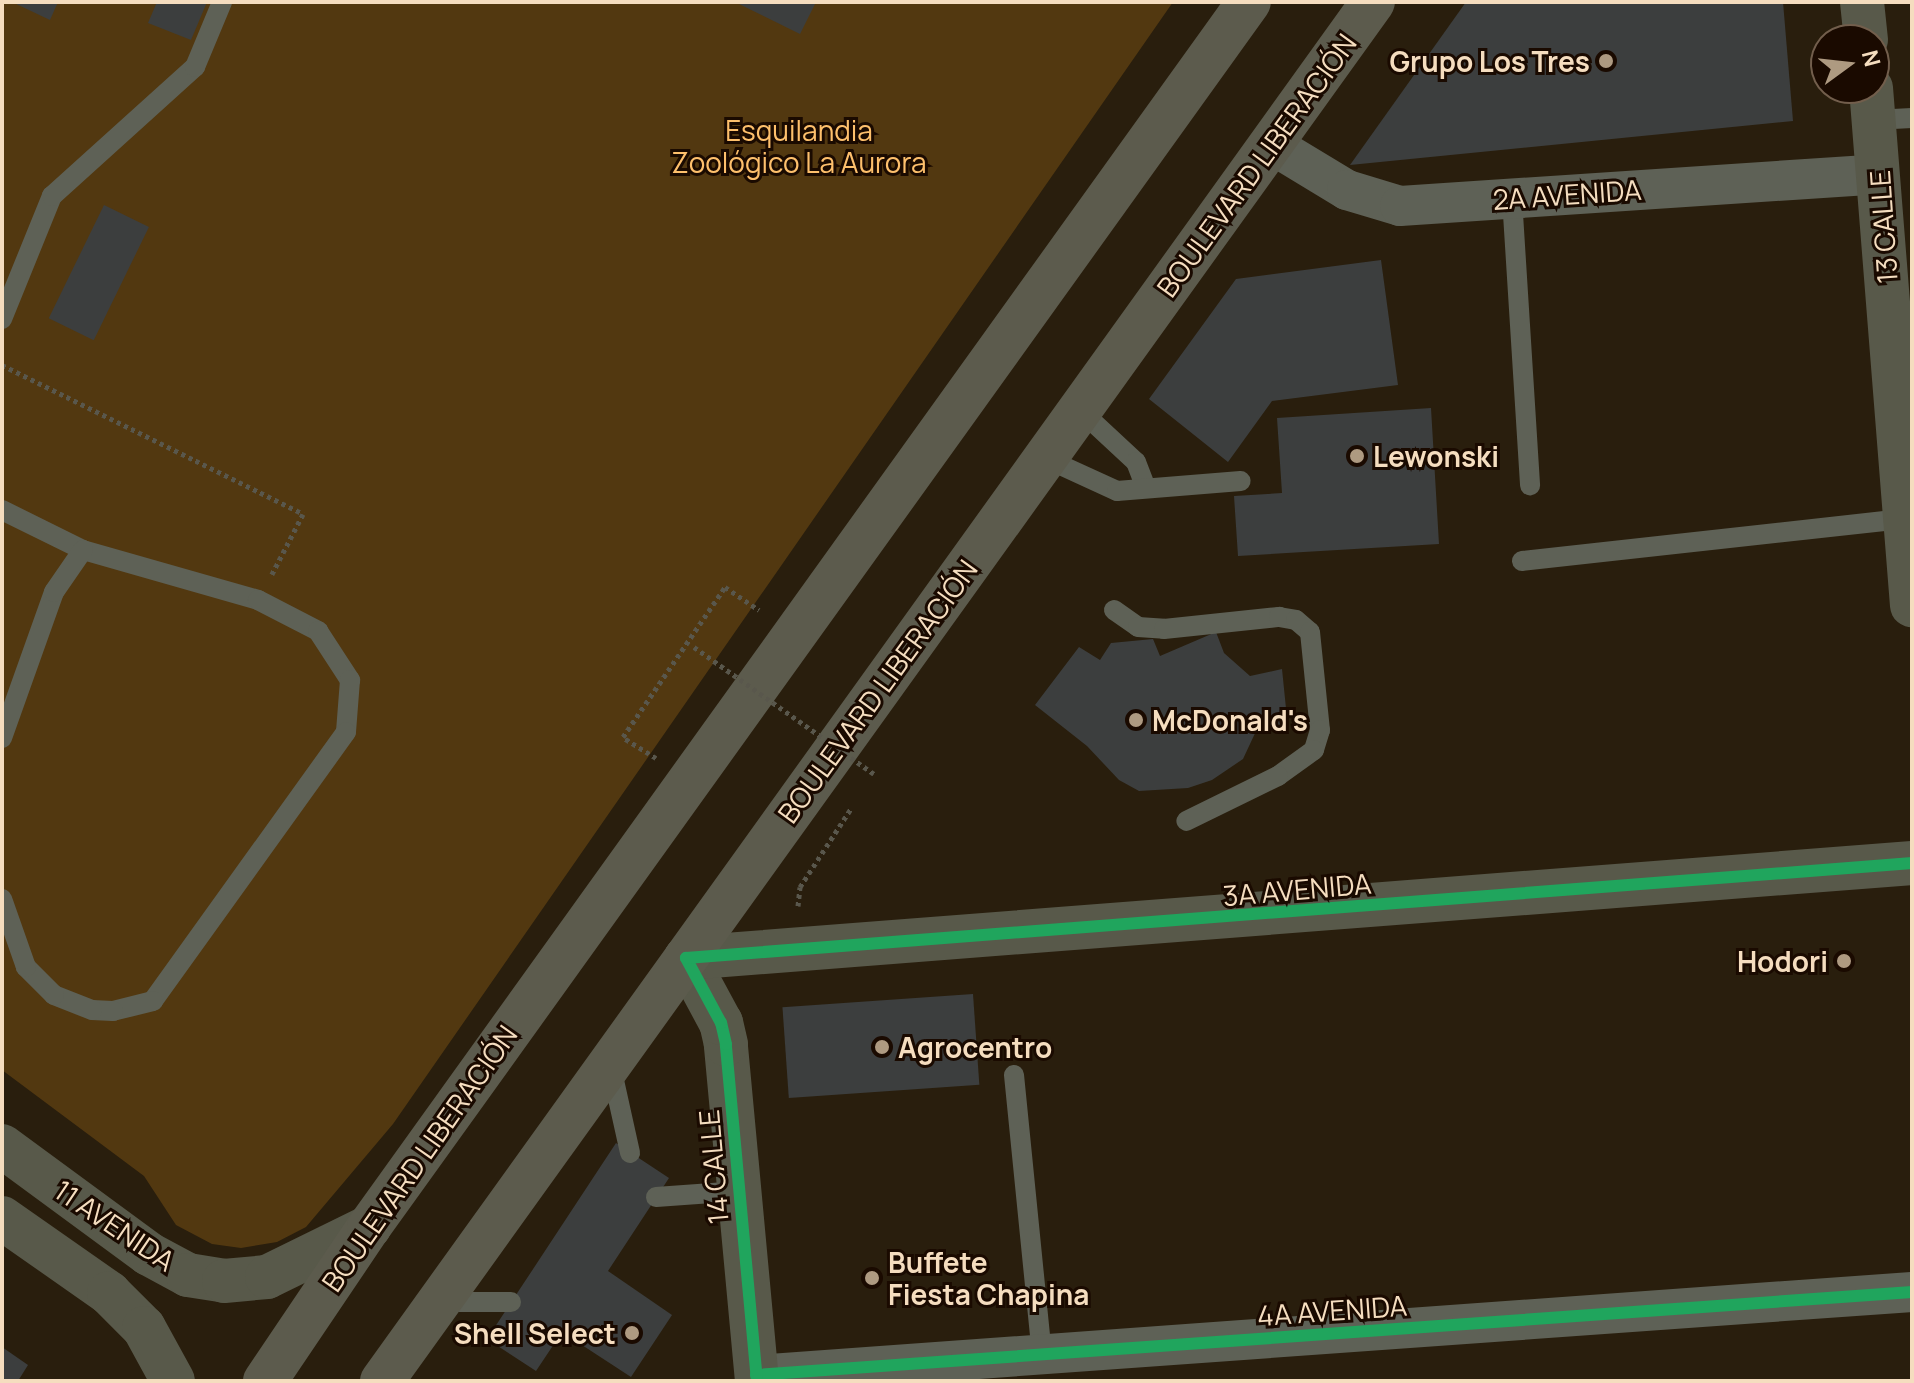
<!DOCTYPE html>
<html>
<head>
<meta charset="utf-8">
<style>
	body { margin:0 }
	#map { position:relative; width:1914px; height:1383px; overflow:hidden; background:#291e0d; font-family:Manrope,sans-serif }
	div>[style] { position:absolute }
	.green>* { inset:0; background:#523810 }
	.building>* { inset:0; background:#3c3e3e; transform-origin:0 0 }
	.path>* { height:5px; margin-top:-2.5px; transform-origin:0; background:repeating-linear-gradient(90deg,#59574c 0 4px,transparent 0 8px) }
	.lane>* { height:20px; margin:-10px; padding:0 10px; transform-origin:10px; border-radius:10px; background:#5e6156 }
	.street>* { height:40px; margin:-20px; padding:0 20px; transform-origin:20px; border-radius:20px; background:#5e6156 }
	.secondary>* { height:44px; margin:-22px; padding:0 22px; transform-origin:22px; border-radius:22px; background:#58594a }
	.highway>* { height:44px; margin:-22px; padding:0 22px; transform-origin:22px; border-radius:22px; background:#5c5b4d }
	.path-bridge>* { height:5px; margin-top:-2.5px; transform-origin:0; background:repeating-linear-gradient(90deg,#59574c 0 4px,transparent 0 8px) }
	.cycleway>* { height:12px; margin:-6px; padding:0 6px; transform-origin:6px; border-radius:6px; background:#20a55d }
	.dots>* { width:22px; height:22px; translate:-50% -50%; box-sizing:border-box; border:4px solid #1a0a00; border-radius:50% }
	span { translate:-50% -50%; white-space:nowrap; text-align:center; line-height:1.15; -webkit-text-stroke:6px #1a0a00; paint-order:stroke }
	.poi-label { font-size:28px; color:#f5ddbf; font-weight:700 }
	.right { translate:-100% -50%; text-align:right }
	.left { translate:0 -50%; text-align:left }
	.park-label { font-size:28px; color:#fec06c }
	.street-label { font-size:28px; color:#f5ddbf }
	.frame { position:absolute; inset:0; border:4px solid #f5ddbf; pointer-events:none }
	.north { position:absolute; left:1810px; top:24px; width:80px; height:80px; box-sizing:border-box; background:#1a0a00; border:2px solid #725e4c; border-radius:50%; rotate:75deg; font-size:22px; font-weight:700; line-height:32px; text-align:center; color:#f5ddbf }
	.north::after { content:''; display:block; margin:auto; width:28px; height:36px; background:#ae9a81; clip-path:polygon(50% 0,100% 100%,50% 72%,0 100%) }
</style>
</head>
<body>
<div id="map">
	<div class="green">
		<i style="clip-path:polygon(2px 2px,1173px 2px,393px 1124px,306px 1227px,277px 1242px,241px 1248px,212px 1244px,176px 1225px,144px 1176px,2px 1070px)"></i>
	</div>
	<div class="building">
		<i style="clip-path:polygon(12px 2px,58px 2px,50px 20px)"></i>
		<i style="clip-path:polygon(157px 2px,207px 2px,191px 40px,148px 23px)"></i>
		<i style="clip-path:polygon(735px 2px,816px 2px,800px 34px)"></i>
		<i style="clip-path:polygon(1466px 2px,1783px 2px,1793px 121px,1350px 165px)"></i>
		<i style="left:104px;top:205px;width:50px;height:126px;rotate:26deg"></i>
		<i style="clip-path:polygon(1381px 260px,1398px 385px,1272px 401px,1228px 462px,1149px 399px,1236px 279px)"></i>
		<i style="clip-path:polygon(1431px 408px,1439px 544px,1238px 556px,1234px 496px,1282px 493px,1277px 418px)"></i>
		<i style="clip-path:polygon(1216px 632px,1224px 653px,1250px 676px,1282px 669px,1288px 728px,1257px 729px,1243px 759px,1212px 780px,1188px 788px,1139px 791px,1119px 780px,1087px 746px,1035px 705px,1079px 647px,1100px 660px,1111px 643px,1153px 639px,1160px 656px)"></i>
		<i style="left:973px;top:994px;width:91px;height:191px;rotate:86deg"></i>
		<i style="clip-path:polygon(616px 1143px,669px 1178px,608px 1271px,672px 1315px,631px 1377px,562px 1332px,536px 1371px,487px 1339px)"></i>
		<i style="clip-path:polygon(2px 1347px,28px 1365px,18px 1381px,2px 1381px)"></i>
	</div>
	<div class="path">
		<i style="left:2px;top:365px;width:336px;rotate:26.3deg"></i>
		<i style="left:303px;top:514px;width:68px;rotate:117.3deg"></i>
		<i style="left:656px;top:758px;width:39px;rotate:-148deg"></i>
		<i style="left:623px;top:737px;width:181px;rotate:-55.8deg"></i>
		<i style="left:725px;top:587px;width:41px;rotate:34.1deg"></i>
		<i style="left:798px;top:906px;width:19px;rotate:-84deg"></i>
		<i style="left:800px;top:887px;width:95px;rotate:-57deg"></i>
	</div>
	<div class="lane">
		<i style="left:1874px;top:120px;width:38px;rotate:-3deg"></i>
		<i style="left:1512px;top:198px;width:288px;rotate:86.4deg"></i>
		<i style="left:2px;top:319px;width:133px;rotate:-67.9deg"></i>
		<i style="left:52px;top:196px;width:193px;rotate:-42.1deg"></i>
		<i style="left:195px;top:67px;width:70px;rotate:-67.4deg"></i>
		<i style="left:1080px;top:410px;width:76px;rotate:42.9deg"></i>
		<i style="left:1136px;top:462px;width:25px;rotate:69deg"></i>
		<i style="left:1045px;top:458px;width:79px;rotate:24.6deg"></i>
		<i style="left:1117px;top:491px;width:124px;rotate:-4.6deg"></i>
		<i style="left:2px;top:510px;width:90px;rotate:26.3deg"></i>
		<i style="left:83px;top:550px;width:182px;rotate:15.9deg"></i>
		<i style="left:258px;top:600px;width:68px;rotate:27.3deg"></i>
		<i style="left:318px;top:631px;width:59px;rotate:56.9deg"></i>
		<i style="left:350px;top:680px;width:52px;rotate:94.4deg"></i>
		<i style="left:346px;top:732px;width:331px;rotate:125.7deg"></i>
		<i style="left:153px;top:1001px;width:41px;rotate:166deg"></i>
		<i style="left:113px;top:1011px;width:21px;rotate:-177deg"></i>
		<i style="left:92px;top:1010px;width:41px;rotate:-158.5deg"></i>
		<i style="left:54px;top:995px;width:40px;rotate:-135deg"></i>
		<i style="left:26px;top:967px;width:72px;rotate:-109.4deg"></i>
		<i style="left:1522px;top:561px;width:385px;rotate:-6.3deg"></i>
		<i style="left:1114px;top:610px;width:29px;rotate:35deg"></i>
		<i style="left:1138px;top:627px;width:26px;rotate:4deg"></i>
		<i style="left:1164px;top:629px;width:116px;rotate:-6deg"></i>
		<i style="left:1279px;top:617px;width:17px;rotate:10deg"></i>
		<i style="left:1296px;top:620px;width:18px;rotate:41deg"></i>
		<i style="left:1310px;top:632px;width:99px;rotate:84.2deg"></i>
		<i style="left:1320px;top:730px;width:21px;rotate:107deg"></i>
		<i style="left:1314px;top:750px;width:44px;rotate:144.2deg"></i>
		<i style="left:1278px;top:776px;width:102px;rotate:153.9deg"></i>
		<i style="left:2px;top:738px;width:155px;rotate:-70.4deg"></i>
		<i style="left:54px;top:592px;width:51px;rotate:-55.4deg"></i>
		<i style="left:611px;top:1067px;width:88px;rotate:77.5deg"></i>
		<i style="left:1014px;top:1075px;width:281px;rotate:84.3deg"></i>
		<i style="left:656px;top:1197px;width:84px;rotate:-4.1deg"></i>
		<i style="left:439px;top:1302px;width:72px"></i>
	</div>
	<div class="street">
		<i style="left:1271px;top:144px;width:89px;rotate:31.2deg"></i>
		<i style="left:1347px;top:190px;width:55px;rotate:16.8deg"></i>
		<i style="left:1400px;top:206px;width:480px;rotate:-3.8deg"></i>
		<i style="left:756px;top:1375px;width:1159px;rotate:-4.11deg"></i>
	</div>
	<div class="secondary">
		<i style="left:1862px;top:2px;width:38px;rotate:84deg"></i>
		<i style="left:1871px;top:88px;width:519px;rotate:85.47deg"></i>
		<i style="left:2px;top:1146px;width:182px;rotate:36.3deg"></i>
		<i style="left:149px;top:1254px;width:44px;rotate:28.3deg"></i>
		<i style="left:188px;top:1275px;width:36px;rotate:9deg"></i>
		<i style="left:224px;top:1281px;width:43px;rotate:-5.3deg"></i>
		<i style="left:267px;top:1277px;width:114px;rotate:-26.1deg"></i>
		<i style="left:2px;top:1218px;width:131px;rotate:35deg"></i>
		<i style="left:109px;top:1293px;width:49px;rotate:45deg"></i>
		<i style="left:144px;top:1328px;width:60px;rotate:61.3deg"></i>
		<i style="left:757px;top:1381px;width:338px;rotate:-95.3deg"></i>
		<i style="left:726px;top:1044px;width:22px;rotate:-103deg"></i>
		<i style="left:721px;top:1023px;width:74px;rotate:-118.3deg"></i>
		<i style="left:686px;top:958px;width:1230px;rotate:-4.43deg"></i>
	</div>
	<div class="highway">
		<i style="left:265px;top:1381px;width:186px;rotate:-56deg"></i>
		<i style="left:369px;top:1227px;width:1508px;rotate:-54.31deg"></i>
		<i style="left:382px;top:1381px;width:1698px;rotate:-54.3deg"></i>
	</div>
	<div class="path-bridge">
		<i style="left:694px;top:647px;width:220px;rotate:35.2deg"></i>
	</div>
	<div class="cycleway">
		<i style="left:756px;top:1375px;width:1159px;rotate:-4.11deg"></i>
		<i style="left:757px;top:1381px;width:338px;rotate:-95.3deg"></i>
		<i style="left:726px;top:1044px;width:22px;rotate:-103deg"></i>
		<i style="left:721px;top:1023px;width:74px;rotate:-118.3deg"></i>
		<i style="left:686px;top:958px;width:1230px;rotate:-4.43deg"></i>
	</div>
	<div class="dots">
		<i style="left:1606px;top:61px;background:#ae9a81"></i>
		<i style="left:1357px;top:456px;background:#ae9a81"></i>
		<i style="left:1136px;top:720px;background:#ae9a81"></i>
		<i style="left:1844px;top:961px;background:#ae9a81"></i>
		<i style="left:882px;top:1047px;background:#ae9a81"></i>
		<i style="left:872px;top:1278px;background:#ae9a81"></i>
		<i style="left:632px;top:1333px;background:#ae9a81"></i>
	</div>
	<div class="poi-label">
		<span class="right" style="left:1590px;top:61px">Grupo Los Tres</span>
		<span class="left" style="left:1373px;top:456px">Lewonski</span>
		<span class="left" style="left:1152px;top:720px">McDonald's</span>
		<span class="right" style="left:1828px;top:961px">Hodori</span>
		<span class="left" style="left:898px;top:1047px">Agrocentro</span>
		<span class="left" style="left:888px;top:1278px">Buffete<br>Fiesta Chapina</span>
		<span class="right" style="left:616px;top:1333px">Shell Select</span>
	</div>
	<div class="park-label">
		<span style="left:799px;top:146px">Esquilandia<br>Zoológico La Aurora</span>
	</div>
	<div class="street-label">
		<span style="left:1256px;top:165px;rotate:-54deg">BOULEVARD LIBERACIÓN</span>
		<span style="left:1567px;top:194px;rotate:-4deg">2A AVENIDA</span>
		<span style="left:1883px;top:227px;rotate:-94deg">13 CALLE</span>
		<span style="left:877px;top:691px;rotate:-54deg">BOULEVARD LIBERACIÓN</span>
		<span style="left:1297px;top:889px;rotate:-5deg">3A AVENIDA</span>
		<span style="left:419px;top:1158px;rotate:-55deg">BOULEVARD LIBERACIÓN</span>
		<span style="left:713px;top:1167px;rotate:-95deg">14 CALLE</span>
		<span style="left:115px;top:1225px;rotate:34deg">11 AVENIDA</span>
		<span style="left:1332px;top:1310px;rotate:-4deg">4A AVENIDA</span>
	</div>
	<div class="frame"></div>
	<div class="north">N</div>
</div>
</body>
</html>
